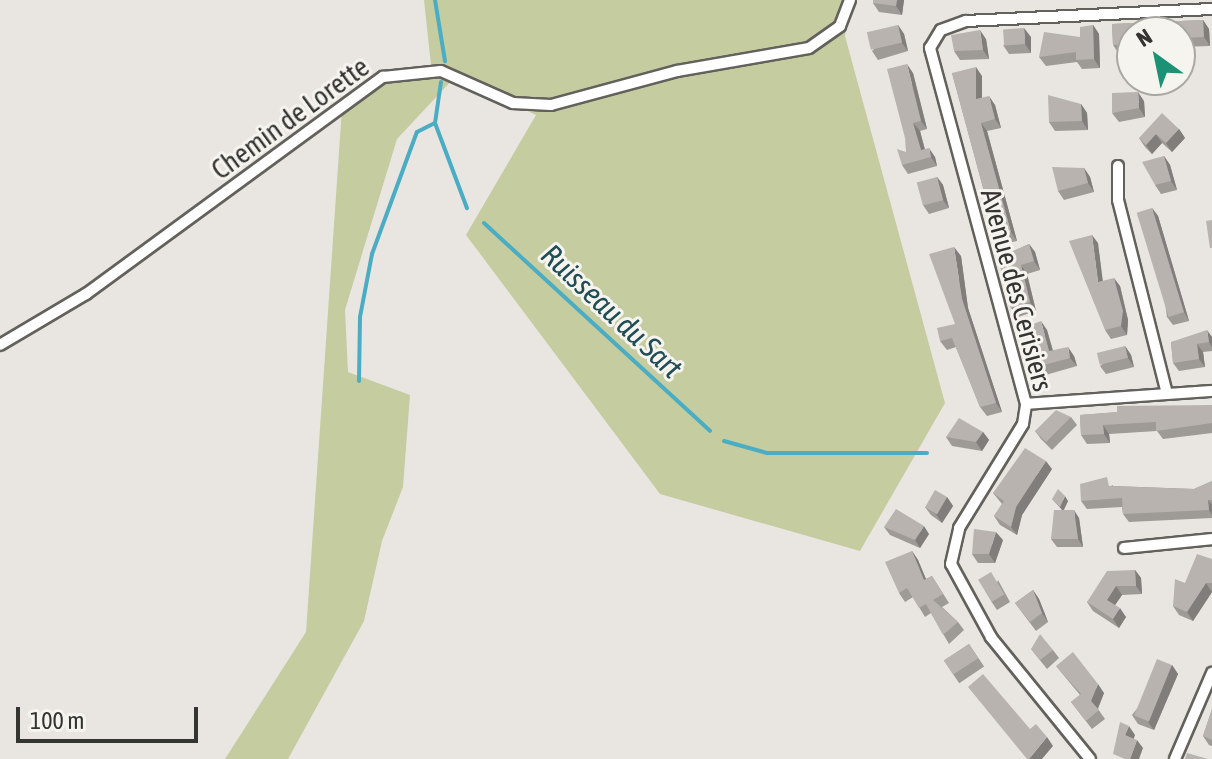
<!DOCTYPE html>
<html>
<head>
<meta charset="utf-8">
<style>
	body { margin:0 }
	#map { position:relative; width:1212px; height:759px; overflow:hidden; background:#e9e6e1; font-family:"Asap Condensed",sans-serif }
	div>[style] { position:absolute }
	.green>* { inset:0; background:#c5cca0 }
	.stream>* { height:4px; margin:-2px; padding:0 2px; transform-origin:2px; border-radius:2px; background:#4badc3 }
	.roads { filter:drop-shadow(2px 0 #63615c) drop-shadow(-2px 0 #63615c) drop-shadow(0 2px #63615c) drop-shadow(0 -2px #63615c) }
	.minor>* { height:10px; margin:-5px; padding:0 5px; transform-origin:5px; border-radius:5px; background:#fff }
	.wall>* { inset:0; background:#9e9a96; transform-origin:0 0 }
	.shaded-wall>* { inset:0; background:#817d7a }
	.building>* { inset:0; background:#b8b3af; transform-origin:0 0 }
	span { translate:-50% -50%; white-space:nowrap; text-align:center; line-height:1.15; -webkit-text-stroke:6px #f6f4ee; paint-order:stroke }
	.street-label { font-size:28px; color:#343431 }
	.water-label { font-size:30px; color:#204c55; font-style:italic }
	.north { position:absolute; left:1116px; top:16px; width:80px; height:80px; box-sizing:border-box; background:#f6f4ee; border:2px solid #a8a7a2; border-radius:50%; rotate:327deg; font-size:22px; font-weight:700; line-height:32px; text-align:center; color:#343431 }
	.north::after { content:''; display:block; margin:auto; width:28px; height:36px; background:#1c9175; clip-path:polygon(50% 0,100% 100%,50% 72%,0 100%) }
	.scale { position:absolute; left:16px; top:707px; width:182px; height:36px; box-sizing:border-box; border:4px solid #343431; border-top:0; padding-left:10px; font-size:24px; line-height:28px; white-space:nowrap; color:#343431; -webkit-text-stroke:6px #f6f4ee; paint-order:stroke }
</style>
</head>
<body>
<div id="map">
	<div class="green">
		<i style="clip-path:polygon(424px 0,850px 0,845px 36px,945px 403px,860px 551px,660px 494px,466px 235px,536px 115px,431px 65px)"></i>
		<i style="clip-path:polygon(429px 72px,453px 79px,397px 139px,345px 310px,348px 372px,410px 395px,403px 487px,382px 541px,364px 621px,288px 759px,225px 759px,306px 632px,342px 108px,390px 77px)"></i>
	</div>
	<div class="stream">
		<i style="left:435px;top:0;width:62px;rotate:80.7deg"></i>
		<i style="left:441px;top:82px;width:41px;rotate:98.3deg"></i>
		<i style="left:435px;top:123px;width:91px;rotate:69.4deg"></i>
		<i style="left:484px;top:223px;width:307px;rotate:42.6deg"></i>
		<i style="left:359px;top:381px;width:64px;rotate:-89.1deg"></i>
		<i style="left:360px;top:317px;width:64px;rotate:-79.2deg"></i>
		<i style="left:372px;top:254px;width:130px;rotate:-69.8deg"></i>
		<i style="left:417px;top:132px;width:20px;rotate:-27deg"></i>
		<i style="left:724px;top:441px;width:45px;rotate:15.6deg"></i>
		<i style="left:767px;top:453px;width:160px"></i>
	</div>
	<div class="roads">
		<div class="minor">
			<i style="left:1118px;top:166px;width:34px;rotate:90deg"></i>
			<i style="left:1118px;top:200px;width:199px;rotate:75.8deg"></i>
			<i style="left:0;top:345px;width:100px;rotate:-30.7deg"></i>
			<i style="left:86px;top:294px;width:368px;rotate:-36.2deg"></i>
			<i style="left:383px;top:77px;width:58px;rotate:-5.9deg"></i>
			<i style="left:441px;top:71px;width:79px;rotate:24deg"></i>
			<i style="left:513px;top:103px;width:38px;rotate:3deg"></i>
			<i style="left:551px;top:105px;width:131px;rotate:-15.1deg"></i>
			<i style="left:677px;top:71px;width:134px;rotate:-9.9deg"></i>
			<i style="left:809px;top:48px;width:38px;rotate:-35deg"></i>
			<i style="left:840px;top:26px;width:28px;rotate:-69deg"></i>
			<i style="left:1026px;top:404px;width:186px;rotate:-4deg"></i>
			<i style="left:1124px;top:548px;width:88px;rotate:-5.8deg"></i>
			<i style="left:1090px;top:759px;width:157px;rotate:-129.1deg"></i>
			<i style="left:991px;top:637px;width:83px;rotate:-118.7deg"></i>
			<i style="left:951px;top:564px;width:37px;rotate:-77deg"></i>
			<i style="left:959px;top:528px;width:122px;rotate:-58.4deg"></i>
			<i style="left:1023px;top:424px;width:20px;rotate:-81deg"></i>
			<i style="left:1026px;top:404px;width:369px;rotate:-105.1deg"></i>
			<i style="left:930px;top:48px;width:21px;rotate:-59deg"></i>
			<i style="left:941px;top:30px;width:27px;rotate:-20deg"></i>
			<i style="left:966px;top:21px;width:246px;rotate:-2.8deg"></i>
			<i style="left:1175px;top:759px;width:94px;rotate:-66.7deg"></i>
		</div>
	</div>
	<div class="wall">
		<i style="clip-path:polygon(904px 0,902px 15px,879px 12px,873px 3px)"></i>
		<i style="clip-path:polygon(1203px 20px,1209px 29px,1210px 46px,1180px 47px,1180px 32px,1132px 32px,1132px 53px,1119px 54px,1113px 45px,1112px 24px)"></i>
		<i style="clip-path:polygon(898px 25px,904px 34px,908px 51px,878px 60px,872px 51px)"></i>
		<i style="clip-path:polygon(1093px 25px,1099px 34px,1100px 68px,1082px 69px,1077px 62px,1046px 66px,1039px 57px,1080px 37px)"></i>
		<i style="clip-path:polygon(1031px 37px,1031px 53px,1009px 54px,1003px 45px)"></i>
		<i style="clip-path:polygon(986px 39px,989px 59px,960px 60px,954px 51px)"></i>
		<i style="clip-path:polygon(913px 73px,927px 129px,920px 131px,925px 149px,935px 157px,937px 166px,908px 174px,902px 165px,906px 152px)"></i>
		<i style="clip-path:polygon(952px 73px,982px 76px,982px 98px,995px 105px,1001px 128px,987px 131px,1017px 241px,1002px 244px,996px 236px)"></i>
		<i style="clip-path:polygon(1144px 101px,1145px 117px,1119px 122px,1112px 113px)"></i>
		<i style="clip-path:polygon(1081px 104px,1087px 113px,1088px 130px,1055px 131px,1049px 122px)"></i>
		<i style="clip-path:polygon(1179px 129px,1185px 138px,1172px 152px,1162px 143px,1152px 154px,1145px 147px,1139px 138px)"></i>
		<i style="clip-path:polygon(1164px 156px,1170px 165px,1177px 190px,1161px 194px,1155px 185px)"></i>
		<i style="clip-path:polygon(1084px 168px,1090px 177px,1094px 192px,1064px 200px,1058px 191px)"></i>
		<i style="clip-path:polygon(937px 177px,943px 185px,949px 208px,929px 214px,923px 205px)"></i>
		<i style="clip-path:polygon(1152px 208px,1158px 216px,1189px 321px,1173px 325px,1167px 317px)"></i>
		<i style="clip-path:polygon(1098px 243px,1102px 281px,1120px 286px,1128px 320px,1127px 335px,1111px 339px,1105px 330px)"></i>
		<i style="clip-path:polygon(1029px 244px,1035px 252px,1040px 270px,1027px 274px,1036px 311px,1018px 317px,1011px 308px,998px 258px)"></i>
		<i style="clip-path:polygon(961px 256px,968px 308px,1002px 412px,987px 416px,980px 407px,956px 347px,947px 350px,940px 341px,955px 324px)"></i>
		<i style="clip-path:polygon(1047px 330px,1053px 350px,1074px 356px,1077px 366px,1035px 378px,1029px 369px)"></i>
		<i style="clip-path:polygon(1212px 337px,1212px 351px,1203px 352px,1205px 367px,1179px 371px,1173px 363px,1171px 342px)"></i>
		<i style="clip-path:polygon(1125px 346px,1131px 355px,1134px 367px,1106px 374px,1100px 366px)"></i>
		<i style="clip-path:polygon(1212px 405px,1212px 433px,1163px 439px,1157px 431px,1109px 434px,1110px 443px,1087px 444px,1081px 435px,1080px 415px)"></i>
		<i style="clip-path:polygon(1071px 417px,1077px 425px,1052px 450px,1041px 439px,1035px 431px)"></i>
		<i style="clip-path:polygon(983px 432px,989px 440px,982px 451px,952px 446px,946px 437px)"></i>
		<i style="clip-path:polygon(1052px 469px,1022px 515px,1017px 535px,1000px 525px,994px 516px,1002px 504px,993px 493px)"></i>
		<i style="clip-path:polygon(1212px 481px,1212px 518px,1129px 522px,1123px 514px,1122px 507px,1087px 509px,1081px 501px,1113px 485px,1113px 486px,1194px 489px)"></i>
		<i style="clip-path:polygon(947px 497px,953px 506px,942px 523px,931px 515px,925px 507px)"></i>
		<i style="clip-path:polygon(1052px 499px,1068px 501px,1064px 510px,1079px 518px,1083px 547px,1057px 547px,1051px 539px,1062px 510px)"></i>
		<i style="clip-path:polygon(884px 527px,929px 534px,920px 548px,890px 535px)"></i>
		<i style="clip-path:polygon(1003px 540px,995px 563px,978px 563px,972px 554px)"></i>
		<i style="clip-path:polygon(912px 551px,918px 560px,926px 579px,932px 576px,949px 603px,942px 607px,958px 622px,964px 630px,949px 644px,931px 613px,925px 617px,913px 597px,905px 602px,899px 593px)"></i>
		<i style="clip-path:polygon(1212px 559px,1212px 592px,1193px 621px,1179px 615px,1173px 606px,1185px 583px)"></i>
		<i style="clip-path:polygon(1135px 570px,1141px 578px,1142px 594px,1122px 595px,1115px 605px,1126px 617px,1119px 628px,1093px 611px,1087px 602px)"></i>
		<i style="clip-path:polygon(998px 580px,1010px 602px,997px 610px,991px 601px)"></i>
		<i style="clip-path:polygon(1033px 590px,1039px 599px,1048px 622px,1036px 631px,1015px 603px)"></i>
		<i style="left:969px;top:644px;width:27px;height:30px;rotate:56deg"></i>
		<i style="clip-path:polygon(1031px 649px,1053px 650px,1059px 658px,1047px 669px)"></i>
		<i style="clip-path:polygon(1172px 665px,1178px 674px,1154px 730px,1138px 724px,1132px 715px)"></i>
		<i style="clip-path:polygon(1056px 666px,1104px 693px,1098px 709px,1105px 719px,1092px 729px,1071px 702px,1080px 695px)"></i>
		<i style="clip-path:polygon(1212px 709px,1212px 746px,1209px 745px,1203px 736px)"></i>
	</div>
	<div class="shaded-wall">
		<i style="clip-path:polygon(897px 0,904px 0,902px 15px,896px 6px)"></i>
		<i style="clip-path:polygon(1203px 20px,1209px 29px,1210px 46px,1204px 37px)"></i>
		<i style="clip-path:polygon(898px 25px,904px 34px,908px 51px,902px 43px)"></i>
		<i style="clip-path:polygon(1093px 25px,1099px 34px,1100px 68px,1094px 59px)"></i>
		<i style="clip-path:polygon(1024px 28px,1031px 37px,1031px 53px,1025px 44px)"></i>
		<i style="clip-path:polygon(980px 30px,986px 39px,989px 59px,983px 50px)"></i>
		<i style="clip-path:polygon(907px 64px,913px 73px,927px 129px,921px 121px)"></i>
		<i style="clip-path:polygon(976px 67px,982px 76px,982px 108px,976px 99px)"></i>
		<i style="clip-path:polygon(1138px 92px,1144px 101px,1145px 117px,1139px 108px)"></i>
		<i style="clip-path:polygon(989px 96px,995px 105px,1001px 128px,995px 119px)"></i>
		<i style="clip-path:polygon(1081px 104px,1087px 113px,1088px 130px,1082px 121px)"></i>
		<i style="clip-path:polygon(913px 123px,920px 131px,927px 159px,921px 150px)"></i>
		<i style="clip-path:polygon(981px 123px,987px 131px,1017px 241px,1011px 232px)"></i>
		<i style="clip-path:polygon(1179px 129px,1185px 138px,1172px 152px,1166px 143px)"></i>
		<i style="clip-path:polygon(1156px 134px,1162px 143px,1152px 154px,1146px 145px)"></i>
		<i style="clip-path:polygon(929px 148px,935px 157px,937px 166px,931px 157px)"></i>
		<i style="clip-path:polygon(1164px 156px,1170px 165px,1177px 190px,1171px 181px)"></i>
		<i style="clip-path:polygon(1084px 168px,1090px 177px,1094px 192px,1088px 183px)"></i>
		<i style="clip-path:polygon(937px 177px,943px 185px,949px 208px,943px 200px)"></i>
		<i style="clip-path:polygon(1152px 208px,1158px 216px,1189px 321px,1184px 312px)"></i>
		<i style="clip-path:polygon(1092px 235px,1098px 243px,1104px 290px,1098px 282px)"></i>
		<i style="clip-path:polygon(1029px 244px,1035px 252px,1040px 270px,1034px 261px)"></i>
		<i style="clip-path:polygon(954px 247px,961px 256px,968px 308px,1002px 412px,996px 403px,962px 299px)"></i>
		<i style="clip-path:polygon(1021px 265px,1027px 274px,1036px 311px,1030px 302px)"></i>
		<i style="clip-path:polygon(1114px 278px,1120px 286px,1128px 320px,1127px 335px,1121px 326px)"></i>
		<i style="clip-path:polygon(1041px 321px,1047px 330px,1055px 360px,1049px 351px)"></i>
		<i style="clip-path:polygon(1207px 330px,1212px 337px,1212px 347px,1209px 342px)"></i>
		<i style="clip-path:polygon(1197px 344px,1203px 352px,1205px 367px,1199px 359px)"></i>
		<i style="clip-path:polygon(1125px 346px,1131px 355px,1134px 367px,1128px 358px)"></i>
		<i style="clip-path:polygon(1068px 347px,1074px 356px,1077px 366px,1070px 358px)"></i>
		<i style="clip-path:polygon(1103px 425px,1109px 434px,1110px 443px,1104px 434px)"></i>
		<i style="clip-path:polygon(983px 432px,989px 440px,982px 451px,976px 442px)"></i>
		<i style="clip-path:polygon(1046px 461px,1052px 469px,1022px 515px,1017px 535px,1011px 527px,1016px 507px)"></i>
		<i style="clip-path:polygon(1065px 496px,1068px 501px,1063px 511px,1060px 507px)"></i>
		<i style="clip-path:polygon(947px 497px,953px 506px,942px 523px,936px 514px)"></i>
		<i style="clip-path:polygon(1208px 500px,1212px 505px,1212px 515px,1209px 510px)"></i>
		<i style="clip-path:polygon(1074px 510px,1079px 518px,1083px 547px,1078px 539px)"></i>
		<i style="clip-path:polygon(924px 526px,929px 534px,920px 548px,915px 540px)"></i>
		<i style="clip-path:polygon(996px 532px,1003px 540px,995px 563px,989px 554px)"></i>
		<i style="clip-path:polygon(912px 551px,918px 560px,930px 589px,924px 580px)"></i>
		<i style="clip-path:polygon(1135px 570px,1141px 578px,1142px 594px,1136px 586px)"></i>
		<i style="clip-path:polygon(1206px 583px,1212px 592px,1193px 621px,1187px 612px)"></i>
		<i style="clip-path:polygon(1116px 586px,1122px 595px,1113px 608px,1107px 600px)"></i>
		<i style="clip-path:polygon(1033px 590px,1039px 599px,1048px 622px,1042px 613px)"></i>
		<i style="clip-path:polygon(1120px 608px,1126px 617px,1119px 628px,1113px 619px)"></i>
		<i style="clip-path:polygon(1172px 665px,1178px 674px,1154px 730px,1148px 722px)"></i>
		<i style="clip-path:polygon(1098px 684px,1104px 693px,1097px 710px,1091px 701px)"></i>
		<i style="clip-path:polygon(1129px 726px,1135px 735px,1132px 744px,1125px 735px)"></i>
		<i style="clip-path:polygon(1047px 737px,1053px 746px,1042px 759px,1029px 759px)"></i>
		<i style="clip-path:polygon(1137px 740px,1143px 748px,1139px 759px,1130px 759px)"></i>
	</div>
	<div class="building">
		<i style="clip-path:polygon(873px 0,897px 0,896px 6px,873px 3px)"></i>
		<i style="clip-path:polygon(1203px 20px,1204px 37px,1180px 38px,1180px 32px,1132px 32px,1132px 44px,1113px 45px,1112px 24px)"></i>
		<i style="left:898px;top:25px;width:18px;height:32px;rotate:77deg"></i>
		<i style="clip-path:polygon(1093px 25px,1094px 59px,1076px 60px,1076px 52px,1039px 57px,1044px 32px,1080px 37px,1080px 27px)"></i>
		<i style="left:1024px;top:28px;width:16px;height:21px;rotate:86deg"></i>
		<i style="clip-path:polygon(980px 30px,983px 50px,954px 51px,951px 35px)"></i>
		<i style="clip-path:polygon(907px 64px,921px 121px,913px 123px,921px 150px,929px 148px,931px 157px,902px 165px,897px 149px,906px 152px,905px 138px,887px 69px)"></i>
		<i style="clip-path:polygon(976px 67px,976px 99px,989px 96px,995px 119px,981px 123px,1011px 232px,996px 236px,952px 73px)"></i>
		<i style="clip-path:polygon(1138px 92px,1139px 108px,1112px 113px,1112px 93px)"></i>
		<i style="clip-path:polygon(1048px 95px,1081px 104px,1082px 121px,1049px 122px)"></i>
		<i style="clip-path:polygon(1162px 113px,1179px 129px,1166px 143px,1156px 134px,1146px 145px,1139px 138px)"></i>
		<i style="clip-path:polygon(1164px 156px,1171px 181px,1155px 185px,1142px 162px)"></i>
		<i style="clip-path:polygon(1052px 167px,1084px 168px,1088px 183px,1058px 191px)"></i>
		<i style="left:937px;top:177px;width:24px;height:21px;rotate:75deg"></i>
		<i style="left:1152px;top:208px;width:109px;height:16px;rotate:73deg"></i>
		<i style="clip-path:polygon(1212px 220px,1212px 248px,1210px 248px,1206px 221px)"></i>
		<i style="clip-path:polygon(1092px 235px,1098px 282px,1114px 278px,1123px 311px,1121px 326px,1105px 330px,1069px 241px)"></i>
		<i style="clip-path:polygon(1029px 244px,1034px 261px,1021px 265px,1030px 302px,1011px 308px,998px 258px)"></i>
		<i style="clip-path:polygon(954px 247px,962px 299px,996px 403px,980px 407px,952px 338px,940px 341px,937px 328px,955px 324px,929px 254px)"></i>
		<i style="clip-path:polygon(1041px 321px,1049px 351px,1068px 347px,1070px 358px,1029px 369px,1017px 330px)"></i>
		<i style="clip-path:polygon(1207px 330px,1209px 342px,1197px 344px,1199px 359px,1173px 363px,1171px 342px)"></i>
		<i style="left:1125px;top:346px;width:12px;height:29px;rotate:76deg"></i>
		<i style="clip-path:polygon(1212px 405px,1212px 423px,1156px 431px,1156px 422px,1103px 425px,1104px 434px,1081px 435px,1080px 415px,1117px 412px,1117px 406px)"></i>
		<i style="clip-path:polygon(1056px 410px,1071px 417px,1046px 442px,1035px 431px)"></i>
		<i style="clip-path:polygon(959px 418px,983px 432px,976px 442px,946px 437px)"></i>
		<i style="clip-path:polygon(1025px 448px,1046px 461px,1016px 507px,1011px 527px,994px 516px,1004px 501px,993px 493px)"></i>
		<i style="clip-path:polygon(1107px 477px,1109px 486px,1194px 489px,1212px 481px,1212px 500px,1208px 500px,1209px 510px,1123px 514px,1122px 498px,1081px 501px,1080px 484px)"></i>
		<i style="clip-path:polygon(1058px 489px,1065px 496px,1060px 507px,1052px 499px)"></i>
		<i style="left:935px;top:490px;width:14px;height:20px;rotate:30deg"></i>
		<i style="clip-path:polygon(896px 509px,924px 526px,915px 540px,884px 527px)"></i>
		<i style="clip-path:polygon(1054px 510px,1074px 510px,1078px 539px,1051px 539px)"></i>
		<i style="clip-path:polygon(974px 529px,996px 532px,989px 554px,972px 554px)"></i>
		<i style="clip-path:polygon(912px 551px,924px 580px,932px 576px,943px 594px,933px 600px,958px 622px,943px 635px,926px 604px,919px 608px,907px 588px,899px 593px,885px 562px)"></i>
		<i style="clip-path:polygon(1197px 554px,1212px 559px,1212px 583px,1206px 583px,1187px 612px,1173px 606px,1175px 579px,1185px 583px)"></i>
		<i style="clip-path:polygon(1135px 570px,1136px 586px,1116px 586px,1107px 600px,1120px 608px,1113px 619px,1087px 602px,1107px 571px)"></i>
		<i style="left:991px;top:572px;width:26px;height:15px;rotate:59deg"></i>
		<i style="clip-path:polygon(1033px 590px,1042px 613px,1030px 622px,1015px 603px)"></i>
		<i style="clip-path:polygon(1040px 634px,1053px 650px,1040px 660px,1031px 649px)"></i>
		<i style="left:969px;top:644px;width:17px;height:30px;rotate:57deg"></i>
		<i style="clip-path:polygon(1073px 652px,1098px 684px,1091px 701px,1099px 710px,1086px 721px,1071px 702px,1081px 694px,1056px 666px)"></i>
		<i style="left:1157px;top:659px;width:16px;height:61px;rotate:22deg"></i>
		<i style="clip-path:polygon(983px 674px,1030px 729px,1036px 724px,1047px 737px,1029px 759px,1027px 759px,968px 687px)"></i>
		<i style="clip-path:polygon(1212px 709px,1212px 740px,1203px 736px)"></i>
		<i style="clip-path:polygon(1120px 722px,1129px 726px,1125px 735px,1137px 740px,1130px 759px,1125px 759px,1113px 754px)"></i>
		<i style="clip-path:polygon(1187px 753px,1208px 759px,1185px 759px)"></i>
	</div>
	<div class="street-label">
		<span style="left:290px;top:118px;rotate:-36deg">Chemin de Lorette</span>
		<span style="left:1017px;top:290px;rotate:75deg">Avenue des Cerisiers</span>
	</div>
	<div class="water-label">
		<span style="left:612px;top:311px;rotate:43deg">Ruisseau du Sart</span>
	</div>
	<div class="north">N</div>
	<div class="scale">100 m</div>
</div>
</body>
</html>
